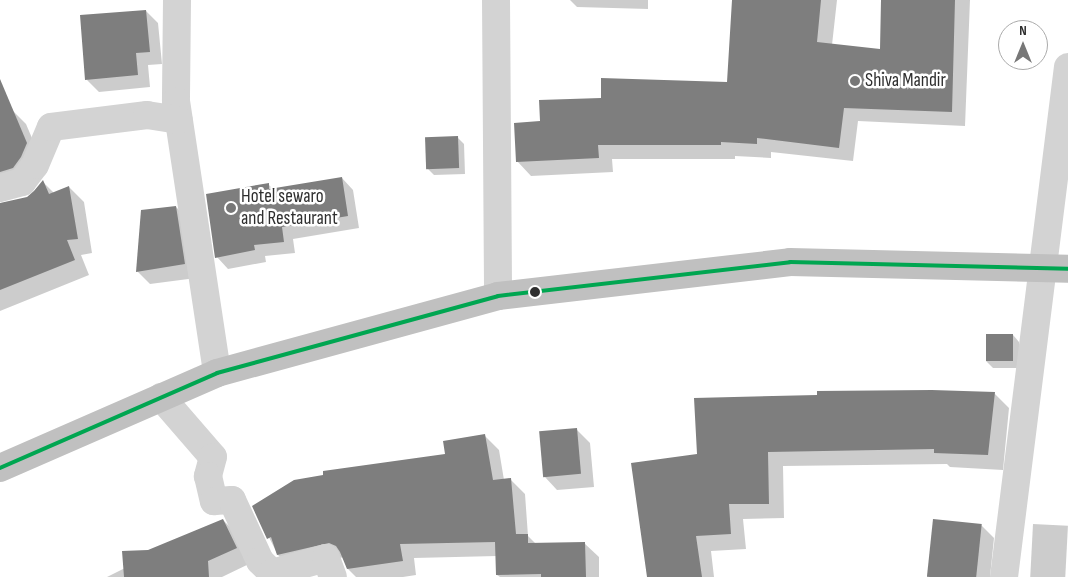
<!DOCTYPE html>
<html>
<head>
<meta charset="utf-8">
<style>
	body { margin:0 }
	#map { position:relative; width:1068px; height:577px; overflow:hidden; background:#fff; font-family:"Sofia Sans Condensed",sans-serif }
	div>[style] { position:absolute }
	.shadow>* { inset:0; background:#0003; transform-origin:0 0 }
	.building>* { inset:0; background:#7e7e7e; transform-origin:0 0 }
	.minor>* { height:28px; margin:-14px; padding:0 14px; transform-origin:14px; border-radius:14px; background:#d3d3d3 }
	.highway>* { height:28px; margin:-14px; padding:0 14px; transform-origin:14px; border-radius:14px; background:#c0c0c0 }
	.bus-1>* { height:4px; margin:-2px; padding:0 2px; transform-origin:2px; border-radius:2px; background:#00a651 }
	.dots>* { width:14px; height:14px; translate:-50% -50%; box-sizing:border-box; border:2px solid #fff; border-radius:50% }
	span { translate:-50% -50%; white-space:nowrap; text-align:center; line-height:1.15; -webkit-text-stroke:5px #fff; paint-order:stroke }
	.poi-label { font-size:19px; color:#2e2e2e }
	.left { translate:0 -50%; text-align:left }
	.north { position:absolute; left:998px; top:20px; width:50px; height:50px; box-sizing:border-box; background:#fff; border:1px solid #ababab; border-radius:50%; rotate:0deg; font-size:14px; font-weight:700; line-height:20px; text-align:center; color:#2e2e2e }
	.north::after { content:''; display:block; margin:auto; width:18px; height:22px; background:#777; clip-path:polygon(50% 0,100% 100%,50% 72%,0 100%) }
</style>
</head>
<body>
<div id="map">
	<div class="shadow">
		<i style="clip-path:polygon(570px 0,648px 0,648px 9px,577px 7px)"></i>
		<i style="clip-path:polygon(733px 0,837px 0,832px 45px,881px 51px,883px 0,970px 0,965px 126px,858px 121px,853px 161px,771px 152px,771px 158px,735px 156px,735px 159px,612px 159px,613px 172px,531px 176px,517px 161px,541px 123px,602px 99px,728px 83px)"></i>
		<i style="clip-path:polygon(146px 11px,158px 23px,162px 64px,148px 65px,150px 87px,99px 92px,87px 80px)"></i>
		<i style="clip-path:polygon(13px 111px,26px 124px,40px 157px,0 183px,0 116px)"></i>
		<i style="clip-path:polygon(457px 137px,464px 144px,465px 174px,434px 175px,427px 168px)"></i>
		<i style="clip-path:polygon(342px 178px,353px 190px,359px 228px,293px 239px,295px 253px,265px 256px,266px 262px,228px 269px,217px 257px,268px 184px,273px 189px)"></i>
		<i style="clip-path:polygon(43px 182px,54px 193px,69px 187px,84px 202px,92px 253px,81px 255px,89px 275px,0 311px,0 215px,27px 198px)"></i>
		<i style="clip-path:polygon(176px 207px,189px 220px,196px 278px,150px 284px,137px 271px)"></i>
		<i style="clip-path:polygon(1013px 335px,1019px 342px,1019px 368px,993px 368px,986px 361px)"></i>
		<i style="clip-path:polygon(994px 393px,1009px 408px,1003px 470px,950px 467px,947px 464px,783px 466px,784px 518px,743px 519px,746px 549px,711px 551px,714px 577px,648px 577px,698px 455px)"></i>
		<i style="clip-path:polygon(577px 430px,590px 443px,594px 487px,557px 490px,544px 476px)"></i>
		<i style="clip-path:polygon(484px 435px,499px 450px,504px 480px,510px 479px,525px 494px,528px 536px,536px 544px,584px 543px,599px 557px,599px 577px,500px 577px,497px 575px,497px 556px,414px 558px,416px 575px,403px 577px,356px 577px,348px 569px,344px 557px,292px 569px,278px 555px,253px 506px,447px 455px)"></i>
		<i style="clip-path:polygon(223px 520px,238px 535px,251px 563px,222px 577px,107px 577px,125px 568px,149px 551px)"></i>
		<i style="left:1033px;top:524px;width:35px;height:53px;rotate:3deg"></i>
		<i style="clip-path:polygon(981px 525px,994px 538px,990px 577px,929px 577px)"></i>
	</div>
	<div class="building">
		<i style="clip-path:polygon(732px 0,821px 0,817px 42px,880px 49px,881px 0,955px 0,952px 112px,844px 108px,839px 148px,757px 138px,757px 144px,721px 142px,721px 145px,598px 145px,599px 158px,516px 162px,514px 123px,540px 121px,539px 100px,601px 98px,601px 78px,727px 82px)"></i>
		<i style="clip-path:polygon(146px 10px,150px 52px,136px 53px,138px 75px,85px 80px,80px 15px)"></i>
		<i style="clip-path:polygon(0 79px,27px 143px,21px 157px,13px 168px,0 172px)"></i>
		<i style="left:458px;top:136px;width:32px;height:33px;rotate:88deg"></i>
		<i style="clip-path:polygon(342px 177px,348px 216px,282px 227px,284px 242px,254px 245px,255px 250px,215px 258px,206px 194px,269px 183px,269px 189px)"></i>
		<i style="clip-path:polygon(43px 180px,49px 194px,69px 186px,78px 239px,67px 240px,75px 260px,0 290px,0 203px,27px 197px,34px 191px)"></i>
		<i style="clip-path:polygon(176px 206px,185px 264px,136px 272px,141px 210px)"></i>
		<i style="left:986px;top:334px;width:27px;height:27px"></i>
		<i style="clip-path:polygon(932px 390px,995px 392px,988px 455px,934px 453px,934px 449px,768px 452px,769px 504px,729px 504px,731px 534px,696px 536px,702px 577px,647px 577px,631px 463px,697px 454px,694px 398px,817px 395px,817px 391px)"></i>
		<i style="left:577px;top:428px;width:46px;height:38px;rotate:85deg"></i>
		<i style="clip-path:polygon(485px 434px,493px 480px,511px 478px,516px 534px,528px 534px,528px 543px,585px 542px,586px 577px,541px 577px,541px 574px,496px 575px,495px 542px,400px 544px,403px 561px,347px 569px,340px 552px,336px 546px,329px 543px,277px 555px,271px 537px,267px 539px,252px 506px,294px 480px,323px 475px,323px 471px,445px 454px,443px 441px)"></i>
		<i style="clip-path:polygon(223px 519px,237px 548px,208px 561px,209px 577px,124px 577px,122px 551px,148px 550px)"></i>
		<i style="left:933px;top:519px;width:49px;height:58px;rotate:6deg"></i>
	</div>
	<div class="minor">
		<i style="left:177px;top:0;width:101px;rotate:90.6deg"></i>
		<i style="left:176px;top:101px;width:275px;rotate:81.4deg"></i>
		<i style="left:496px;top:0;width:296px;rotate:89.6deg"></i>
		<i style="left:0;top:188px;width:23px;rotate:-15deg"></i>
		<i style="left:22px;top:182px;width:21px;rotate:-53deg"></i>
		<i style="left:35px;top:165px;width:41px;rotate:-67.2deg"></i>
		<i style="left:51px;top:127px;width:97px;rotate:-7.1deg"></i>
		<i style="left:147px;top:115px;width:32px;rotate:9deg"></i>
		<i style="left:161px;top:397px;width:79px;rotate:49.1deg"></i>
		<i style="left:213px;top:457px;width:20px;rotate:105deg"></i>
		<i style="left:208px;top:476px;width:26px;rotate:77deg"></i>
		<i style="left:214px;top:501px;width:18px;rotate:-3deg"></i>
		<i style="left:232px;top:500px;width:67px;rotate:65.3deg"></i>
		<i style="left:260px;top:561px;width:17px;rotate:45deg"></i>
		<i style="left:272px;top:573px;width:56px;rotate:-15.5deg"></i>
		<i style="left:326px;top:558px;width:20px;rotate:70deg"></i>
		<i style="left:1004px;top:577px;width:514px;rotate:-82.85deg"></i>
	</div>
	<div class="highway">
		<i style="left:0;top:468px;width:237px;rotate:-23.6deg"></i>
		<i style="left:217px;top:373px;width:291px;rotate:-15.3deg"></i>
		<i style="left:498px;top:296px;width:294px;rotate:-6.6deg"></i>
		<i style="left:790px;top:262px;width:278px;rotate:1.4deg"></i>
	</div>
	<div class="bus-1">
		<i style="left:0;top:468px;width:237px;rotate:-23.6deg"></i>
		<i style="left:217px;top:373px;width:291px;rotate:-15.3deg"></i>
		<i style="left:498px;top:296px;width:294px;rotate:-6.6deg"></i>
		<i style="left:790px;top:262px;width:278px;rotate:1.4deg"></i>
	</div>
	<div class="dots">
		<i style="left:855px;top:81px;background:#777"></i>
		<i style="left:231px;top:208px;background:#777"></i>
		<i style="left:535px;top:292px;background:#2e2e2e"></i>
	</div>
	<div class="poi-label">
		<span class="left" style="left:865px;top:81px">Shiva Mandir</span>
		<span class="left" style="left:241px;top:208px">Hotel sewaro<br>and Restaurant</span>
	</div>
	<div class="north">N</div>
</div>
</body>
</html>
